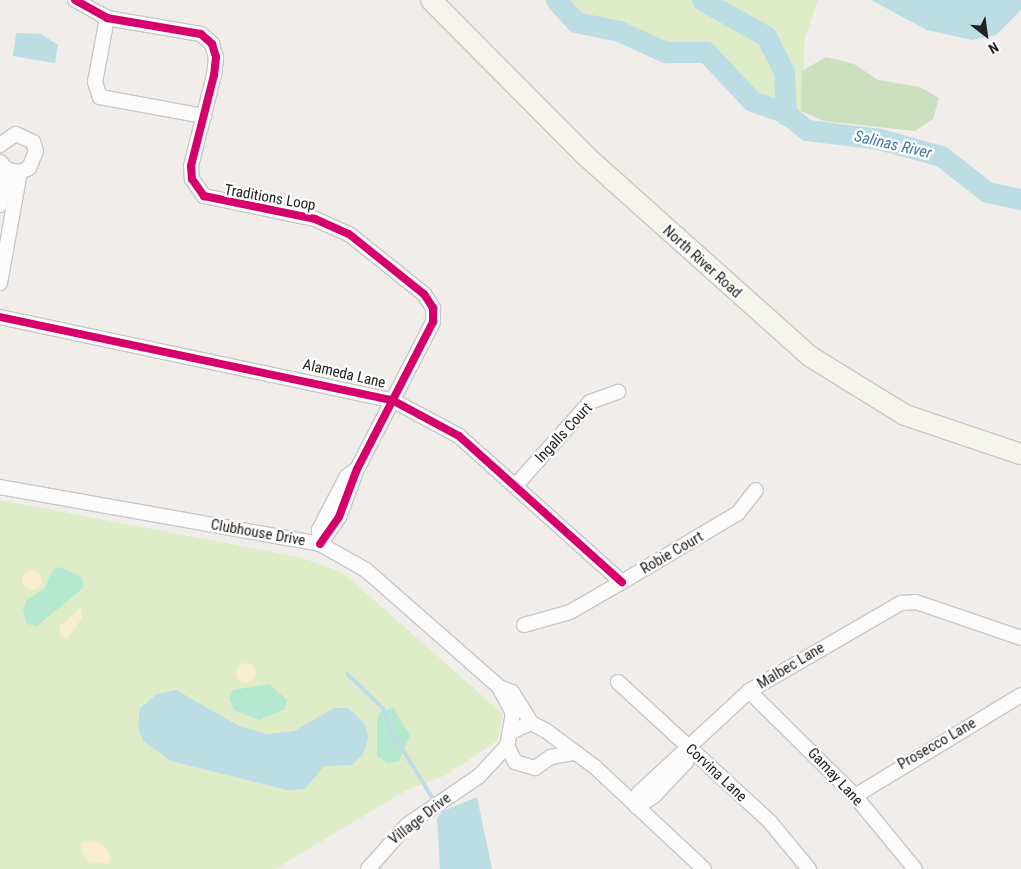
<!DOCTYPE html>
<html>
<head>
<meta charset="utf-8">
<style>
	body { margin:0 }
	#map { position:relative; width:1021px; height:869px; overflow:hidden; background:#f0edea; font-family:"Roboto Condensed",sans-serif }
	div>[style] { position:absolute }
	.grass>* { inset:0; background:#deedc8 }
	.forest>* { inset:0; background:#ccdfbf }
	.sand>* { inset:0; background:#f8eecf }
	.round { border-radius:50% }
	.pitch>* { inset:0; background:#b4e8d0 }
	.water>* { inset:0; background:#bddde4 }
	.stream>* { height:4px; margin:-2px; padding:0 2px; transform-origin:2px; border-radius:2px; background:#bddde4 }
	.river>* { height:21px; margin:-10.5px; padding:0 10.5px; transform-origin:10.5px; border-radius:10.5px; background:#bddde4 }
	.roads { filter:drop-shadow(1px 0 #c8c7c6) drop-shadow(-1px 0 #c8c7c6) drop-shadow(0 1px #c8c7c6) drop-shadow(0 -1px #c8c7c6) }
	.minor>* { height:14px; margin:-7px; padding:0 7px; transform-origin:7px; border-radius:7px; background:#fdfcfc }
	.secondary>* { height:20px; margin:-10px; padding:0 10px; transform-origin:10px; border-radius:10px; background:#f5f5ec }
	.cycleway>* { height:8px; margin:-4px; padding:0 4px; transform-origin:4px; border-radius:4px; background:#d6006c }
	span { translate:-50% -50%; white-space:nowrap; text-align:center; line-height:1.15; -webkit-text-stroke:4.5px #fff; paint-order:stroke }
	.street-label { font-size:15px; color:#212121 }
	.water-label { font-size:16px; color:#4278a6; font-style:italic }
	.north { position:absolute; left:961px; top:10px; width:50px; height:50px; -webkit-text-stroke:4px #fff; paint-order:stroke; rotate:150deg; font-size:14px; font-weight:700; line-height:20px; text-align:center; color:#212121 }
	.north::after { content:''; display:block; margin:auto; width:18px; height:22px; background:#212121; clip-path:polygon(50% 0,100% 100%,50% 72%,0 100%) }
</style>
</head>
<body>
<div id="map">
	<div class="grass">
		<i style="clip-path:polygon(562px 0,818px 0,805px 38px,801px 111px,754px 95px,705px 46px,667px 45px,615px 23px,577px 15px)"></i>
		<i style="clip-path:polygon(0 500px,299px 557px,342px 572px,503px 714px,497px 741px,444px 776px,405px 791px,275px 869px,0 869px)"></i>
	</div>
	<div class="forest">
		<i style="clip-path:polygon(826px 57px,854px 64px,878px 80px,920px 87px,939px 98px,933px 119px,915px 131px,824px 121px,801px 111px,802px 71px)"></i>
	</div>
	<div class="sand">
		<i class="round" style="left:22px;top:570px;width:20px;height:20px"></i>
		<i style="clip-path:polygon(81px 608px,82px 618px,67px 639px,60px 634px,60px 626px)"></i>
		<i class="round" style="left:236px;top:663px;width:20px;height:20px"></i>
		<i style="clip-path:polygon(92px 840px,105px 847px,111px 857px,108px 864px,89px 861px,82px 853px,81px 843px)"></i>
	</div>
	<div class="pitch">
		<i style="clip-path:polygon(60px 567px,82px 577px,84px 587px,37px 626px,27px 624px,23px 610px,27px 600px,45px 588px,53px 569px)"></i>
		<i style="clip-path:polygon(269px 684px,287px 700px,284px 710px,259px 720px,234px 710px,229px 699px,233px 690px)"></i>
		<i style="clip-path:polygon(393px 707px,410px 735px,399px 761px,388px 764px,377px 756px,377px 722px,379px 713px)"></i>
	</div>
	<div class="water">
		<i style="clip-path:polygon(871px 0,1021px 0,1021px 10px,996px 35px,972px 40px,927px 30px)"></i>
		<i style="clip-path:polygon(16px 33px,41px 34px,58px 45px,55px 63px,13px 56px)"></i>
		<i style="clip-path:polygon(176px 690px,239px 726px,267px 734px,294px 731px,334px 708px,348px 708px,363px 722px,369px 736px,363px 754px,352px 765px,324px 766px,305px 789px,287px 790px,171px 761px,144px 742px,138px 728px,140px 708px,157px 694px)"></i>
		<i style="clip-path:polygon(477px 797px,492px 869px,440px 869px,437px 818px,443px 811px)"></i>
	</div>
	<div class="stream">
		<i style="left:347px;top:674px;width:50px;rotate:43.4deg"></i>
		<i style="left:383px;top:708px;width:24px;rotate:71deg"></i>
		<i style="left:391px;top:731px;width:84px;rotate:58.2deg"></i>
	</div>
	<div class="river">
		<i style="left:556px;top:0;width:30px;rotate:48deg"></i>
		<i style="left:576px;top:22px;width:44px;rotate:11.8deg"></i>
		<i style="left:619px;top:31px;width:51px;rotate:24.5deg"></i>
		<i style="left:665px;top:52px;width:41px"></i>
		<i style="left:706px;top:52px;width:67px;rotate:46.8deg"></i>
		<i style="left:752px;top:101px;width:34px;rotate:19deg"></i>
		<i style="left:784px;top:112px;width:29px;rotate:38deg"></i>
		<i style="left:807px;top:130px;width:73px;rotate:7.1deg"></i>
		<i style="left:879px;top:139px;width:64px;rotate:15.3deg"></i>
		<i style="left:941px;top:156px;width:58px;rotate:38deg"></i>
		<i style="left:987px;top:192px;width:35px;rotate:12deg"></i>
		<i style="left:702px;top:0;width:73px;rotate:29.4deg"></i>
		<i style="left:766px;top:36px;width:40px;rotate:63.4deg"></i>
		<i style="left:784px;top:72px;width:43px;rotate:87.3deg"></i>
	</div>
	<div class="roads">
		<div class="minor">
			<i style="left:75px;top:0;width:37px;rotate:29deg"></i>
			<i style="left:107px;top:18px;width:95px;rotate:9.7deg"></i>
			<i style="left:201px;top:34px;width:15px;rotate:42deg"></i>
			<i style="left:212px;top:44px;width:14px;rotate:73deg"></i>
			<i style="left:216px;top:57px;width:18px;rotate:96deg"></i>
			<i style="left:214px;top:75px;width:94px;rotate:104.2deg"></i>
			<i style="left:191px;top:166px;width:13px;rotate:86deg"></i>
			<i style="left:192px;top:179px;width:21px;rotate:55deg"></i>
			<i style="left:204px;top:196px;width:113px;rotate:11.7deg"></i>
			<i style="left:315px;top:219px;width:37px;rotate:24deg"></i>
			<i style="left:349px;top:234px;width:96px;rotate:38.7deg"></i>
			<i style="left:424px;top:294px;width:17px;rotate:57deg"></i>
			<i style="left:433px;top:308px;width:14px;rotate:90deg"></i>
			<i style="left:433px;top:322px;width:165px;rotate:117.3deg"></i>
			<i style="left:357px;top:469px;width:51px;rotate:110.6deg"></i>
			<i style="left:339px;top:517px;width:33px;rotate:125deg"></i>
			<i style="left:107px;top:18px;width:65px;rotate:100.6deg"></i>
			<i style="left:95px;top:82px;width:16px;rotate:72deg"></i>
			<i style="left:100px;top:97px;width:106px;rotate:10.4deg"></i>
			<i style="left:0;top:145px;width:19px;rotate:-35deg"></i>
			<i style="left:16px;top:134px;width:19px;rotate:25deg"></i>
			<i style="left:33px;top:142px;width:9px;rotate:72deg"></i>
			<i style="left:36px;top:151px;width:18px;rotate:112deg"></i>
			<i style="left:29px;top:168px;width:10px;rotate:156deg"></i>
			<i style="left:20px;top:172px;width:13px;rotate:-171deg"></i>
			<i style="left:7px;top:170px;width:11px;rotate:-131deg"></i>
			<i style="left:0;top:205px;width:36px;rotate:-79deg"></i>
			<i style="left:0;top:283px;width:113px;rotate:-79.8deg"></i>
			<i style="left:0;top:317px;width:401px;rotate:12deg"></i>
			<i style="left:392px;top:400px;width:76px;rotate:28.2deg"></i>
			<i style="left:459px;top:436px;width:219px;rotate:41.9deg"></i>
			<i style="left:517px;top:484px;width:110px;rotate:-48.3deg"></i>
			<i style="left:590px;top:402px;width:30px;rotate:-20deg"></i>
			<i style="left:0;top:487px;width:325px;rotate:10.1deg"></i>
			<i style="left:320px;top:544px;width:53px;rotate:29.5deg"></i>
			<i style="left:366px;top:570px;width:177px;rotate:41.3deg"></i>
			<i style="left:499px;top:687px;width:14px;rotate:21deg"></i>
			<i style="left:512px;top:692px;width:36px;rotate:58deg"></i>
			<i style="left:320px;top:544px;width:14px;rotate:-94deg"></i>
			<i style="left:319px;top:530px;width:61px;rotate:-62.6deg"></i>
			<i style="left:347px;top:476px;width:12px;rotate:-35deg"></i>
			<i style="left:524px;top:625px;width:48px;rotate:-15.8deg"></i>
			<i style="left:570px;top:612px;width:60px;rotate:-30deg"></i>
			<i style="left:622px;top:582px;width:135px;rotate:-30.7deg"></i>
			<i style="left:738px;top:513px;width:29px;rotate:-52deg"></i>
			<i style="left:618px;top:682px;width:207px;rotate:42.6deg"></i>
			<i style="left:770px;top:822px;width:61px;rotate:50.3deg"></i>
			<i style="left:499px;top:687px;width:30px;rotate:62deg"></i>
			<i style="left:513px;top:713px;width:34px;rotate:100deg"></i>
			<i style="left:507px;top:746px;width:18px;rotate:63deg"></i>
			<i style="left:515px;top:762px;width:21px;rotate:17deg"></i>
			<i style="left:535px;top:768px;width:19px;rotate:-35deg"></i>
			<i style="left:551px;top:757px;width:22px;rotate:-10deg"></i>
			<i style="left:749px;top:691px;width:149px;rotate:44.7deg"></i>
			<i style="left:855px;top:796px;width:94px;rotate:50.6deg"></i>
			<i style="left:513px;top:731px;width:20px;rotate:-24deg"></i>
			<i style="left:531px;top:723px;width:16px;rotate:27deg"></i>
			<i style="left:545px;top:730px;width:62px;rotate:36.5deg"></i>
			<i style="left:595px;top:767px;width:149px;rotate:43.1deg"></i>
			<i style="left:855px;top:796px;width:194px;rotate:-31.3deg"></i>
			<i style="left:637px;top:807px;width:14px;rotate:-82deg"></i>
			<i style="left:639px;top:793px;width:150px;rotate:-42.8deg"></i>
			<i style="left:749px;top:691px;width:176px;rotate:-30.1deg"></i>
			<i style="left:901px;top:603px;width:15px;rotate:-4deg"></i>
			<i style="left:916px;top:602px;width:111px;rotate:18.9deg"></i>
			<i style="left:637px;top:807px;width:20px;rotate:-33deg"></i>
			<i style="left:654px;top:796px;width:47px;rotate:-46.7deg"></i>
			<i style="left:686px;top:762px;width:14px;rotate:-78deg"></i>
			<i style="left:368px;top:869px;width:59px;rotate:-48.4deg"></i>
			<i style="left:407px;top:825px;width:87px;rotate:-34.2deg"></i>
			<i style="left:479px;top:776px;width:41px;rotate:-47deg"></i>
		</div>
		<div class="secondary">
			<i style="left:431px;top:0;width:221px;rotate:45.2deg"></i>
			<i style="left:587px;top:157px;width:300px;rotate:41.8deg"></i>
			<i style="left:811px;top:357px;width:110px;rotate:31.7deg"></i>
			<i style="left:905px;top:415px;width:122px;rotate:18.6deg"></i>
		</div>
	</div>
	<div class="cycleway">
		<i style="left:75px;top:0;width:37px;rotate:29deg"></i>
		<i style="left:107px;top:18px;width:95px;rotate:9.7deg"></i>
		<i style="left:201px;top:34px;width:15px;rotate:42deg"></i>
		<i style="left:212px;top:44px;width:14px;rotate:73deg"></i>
		<i style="left:216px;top:57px;width:18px;rotate:96deg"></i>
		<i style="left:214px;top:75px;width:94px;rotate:104.2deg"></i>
		<i style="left:191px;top:166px;width:13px;rotate:86deg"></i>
		<i style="left:192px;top:179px;width:21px;rotate:55deg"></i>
		<i style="left:204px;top:196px;width:113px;rotate:11.7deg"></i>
		<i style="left:315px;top:219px;width:37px;rotate:24deg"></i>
		<i style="left:349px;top:234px;width:96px;rotate:38.7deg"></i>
		<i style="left:424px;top:294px;width:17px;rotate:57deg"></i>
		<i style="left:433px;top:308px;width:14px;rotate:90deg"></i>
		<i style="left:433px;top:322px;width:165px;rotate:117.3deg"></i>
		<i style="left:357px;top:469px;width:51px;rotate:110.6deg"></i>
		<i style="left:339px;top:517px;width:33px;rotate:125deg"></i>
		<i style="left:0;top:317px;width:401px;rotate:12deg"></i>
		<i style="left:392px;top:400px;width:76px;rotate:28.2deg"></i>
		<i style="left:459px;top:436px;width:219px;rotate:41.9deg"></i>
	</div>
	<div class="street-label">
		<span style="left:270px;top:198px;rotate:10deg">Traditions Loop</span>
		<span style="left:702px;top:262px;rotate:42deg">North River Road</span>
		<span style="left:344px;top:374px;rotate:13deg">Alameda Lane</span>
		<span style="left:564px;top:433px;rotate:-47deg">Ingalls Court</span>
		<span style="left:258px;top:533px;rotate:10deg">Clubhouse Drive</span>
		<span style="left:672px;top:553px;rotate:-30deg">Robie Court</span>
		<span style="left:791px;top:666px;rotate:-31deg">Malbec Lane</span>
		<span style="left:937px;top:744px;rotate:-30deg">Prosecco Lane</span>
		<span style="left:716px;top:773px;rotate:43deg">Corvina Lane</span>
		<span style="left:835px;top:777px;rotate:47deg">Gamay Lane</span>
		<span style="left:420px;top:819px;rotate:-38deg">Village Drive</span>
	</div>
	<div class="water-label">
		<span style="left:893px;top:145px;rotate:13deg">Salinas River</span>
	</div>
	<div class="north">N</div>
</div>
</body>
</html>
